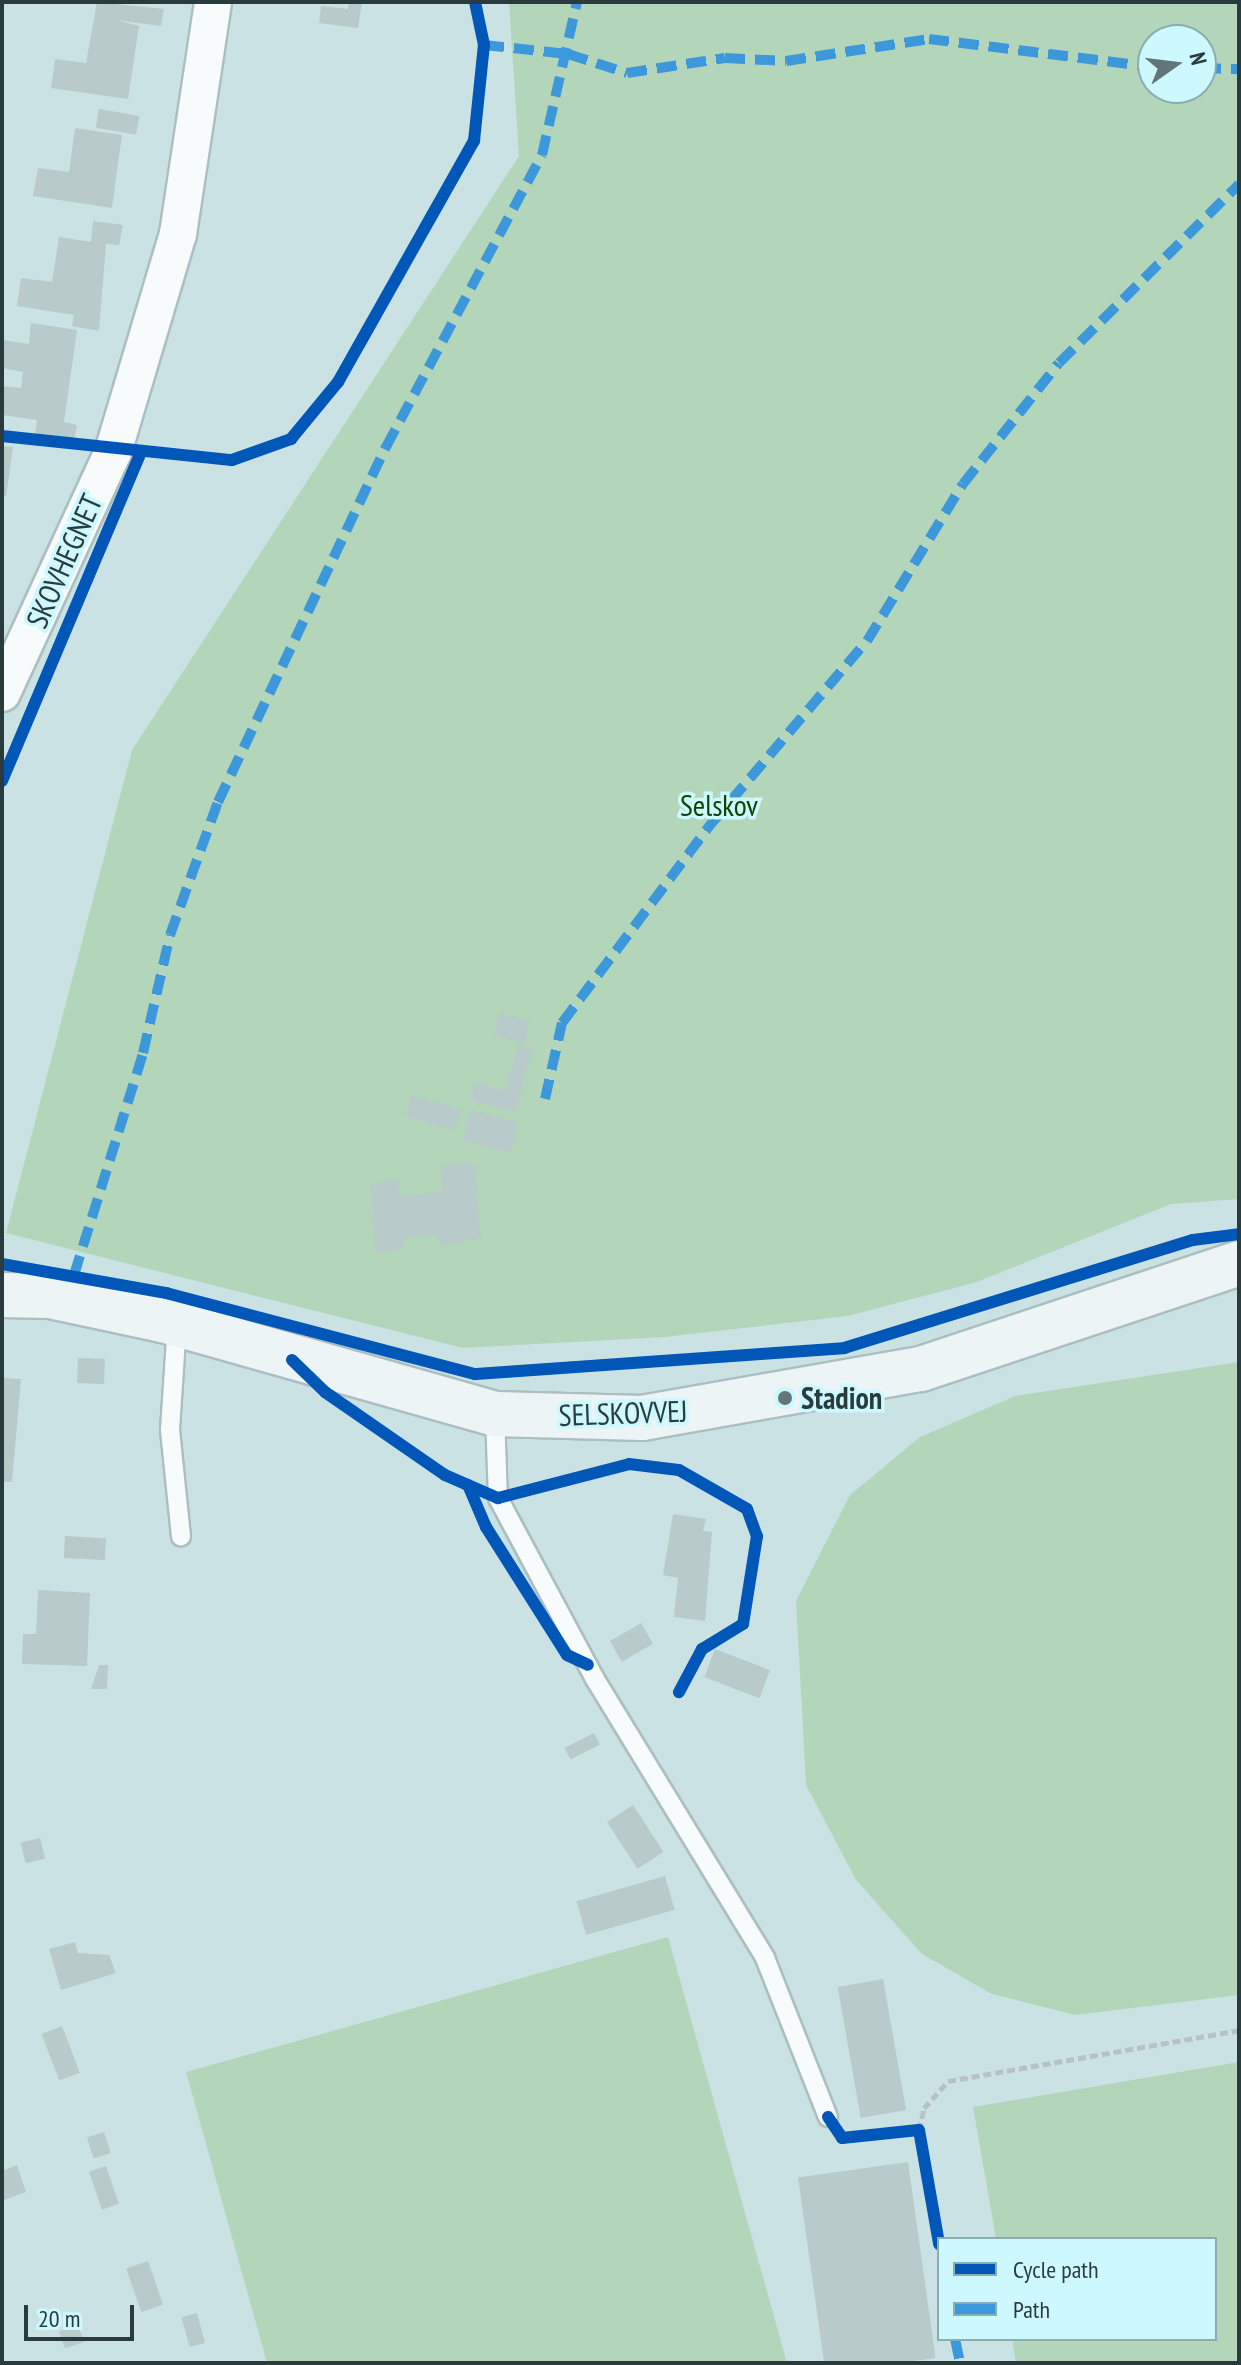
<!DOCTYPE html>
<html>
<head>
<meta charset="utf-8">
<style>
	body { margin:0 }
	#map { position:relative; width:1241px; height:2365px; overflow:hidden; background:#cbe2e5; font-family:"PT Sans Narrow",sans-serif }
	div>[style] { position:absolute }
	.green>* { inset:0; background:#b3d6ba }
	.building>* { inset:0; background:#b8cac9; transform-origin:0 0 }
	.path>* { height:5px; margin-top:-2.5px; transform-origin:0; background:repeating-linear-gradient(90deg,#b8c2c3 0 8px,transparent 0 12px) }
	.roads { filter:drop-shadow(2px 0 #acbec0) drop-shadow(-2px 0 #acbec0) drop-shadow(0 2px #acbec0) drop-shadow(0 -2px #acbec0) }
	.lane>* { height:18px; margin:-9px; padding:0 9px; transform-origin:9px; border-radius:9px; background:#f7fbfb }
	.street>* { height:36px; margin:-18px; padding:0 18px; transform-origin:18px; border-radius:18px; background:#f7fbfb }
	.secondary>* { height:44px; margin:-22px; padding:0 22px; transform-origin:22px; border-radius:22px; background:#edf4f6 }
	.quiet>* { height:10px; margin-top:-5px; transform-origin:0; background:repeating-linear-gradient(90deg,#3c98da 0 20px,transparent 0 30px) }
	.cycleway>* { height:12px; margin:-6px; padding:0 6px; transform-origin:6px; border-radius:6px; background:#0057b8 }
	.dots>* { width:22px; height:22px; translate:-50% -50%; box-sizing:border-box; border:4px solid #cdf8fd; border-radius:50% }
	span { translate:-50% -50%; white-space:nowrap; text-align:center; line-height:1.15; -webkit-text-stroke:7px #cdf8fd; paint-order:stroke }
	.street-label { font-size:30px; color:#2a3b3e }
	.park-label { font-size:30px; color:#0d4401 }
	.poi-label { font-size:30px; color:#2a3b3e; font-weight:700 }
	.left { translate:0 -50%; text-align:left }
	.frame { position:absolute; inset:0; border:4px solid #2a3b3e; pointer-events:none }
	.legend { position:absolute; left:937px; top:2237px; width:280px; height:104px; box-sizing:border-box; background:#cdf8fd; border:2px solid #8cacb1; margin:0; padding:10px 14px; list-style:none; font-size:24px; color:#2a3b3e }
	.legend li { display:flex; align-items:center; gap:16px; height:40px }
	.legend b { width:40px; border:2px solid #8cacb1 }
	.north { position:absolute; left:1137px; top:24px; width:80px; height:80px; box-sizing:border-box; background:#cdf8fd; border:2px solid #8cacb1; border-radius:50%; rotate:76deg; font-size:22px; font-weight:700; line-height:32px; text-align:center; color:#2a3b3e }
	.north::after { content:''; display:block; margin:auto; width:28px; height:36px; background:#627578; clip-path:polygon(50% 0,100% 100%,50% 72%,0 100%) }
	.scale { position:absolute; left:24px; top:2305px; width:110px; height:36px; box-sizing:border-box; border:4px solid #2a3b3e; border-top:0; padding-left:10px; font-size:24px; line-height:28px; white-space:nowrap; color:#2a3b3e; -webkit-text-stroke:6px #cdf8fd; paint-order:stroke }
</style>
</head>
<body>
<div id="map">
	<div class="green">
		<i style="clip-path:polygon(evenodd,509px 2px,1239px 2px,1239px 1199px,1171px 1204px,977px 1282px,848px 1316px,665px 1337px,463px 1348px,6px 1233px,132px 750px,519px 156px,509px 2px,1153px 40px,1201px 40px,1201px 88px,1153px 88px,1153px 40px)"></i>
		<i style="clip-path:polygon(1239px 1362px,1239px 1995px,1075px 2015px,992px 1994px,922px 1954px,856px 1880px,806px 1785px,796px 1601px,850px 1495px,920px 1437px,1015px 1396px)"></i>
		<i style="clip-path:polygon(668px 1937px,787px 2363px,267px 2363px,186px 2072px)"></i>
		<i style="clip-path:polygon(1239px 2062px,1239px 2363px,1016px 2363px,1012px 2339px,1215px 2339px,1215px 2239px,996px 2239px,973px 2107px)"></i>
	</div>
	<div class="building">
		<i style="clip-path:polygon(97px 2px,164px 9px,161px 26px,116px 20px,139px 26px,128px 99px,51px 88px,55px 59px,86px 63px)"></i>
		<i style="clip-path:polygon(349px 2px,362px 2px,358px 28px,319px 23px,321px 6px,348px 9px)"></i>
		<i style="left:99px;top:109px;width:41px;height:19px;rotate:10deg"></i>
		<i style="clip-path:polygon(75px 128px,122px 135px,112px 208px,33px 196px,38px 168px,69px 172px)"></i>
		<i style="clip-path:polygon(93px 221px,123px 225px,119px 245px,106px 244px,99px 331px,72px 326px,74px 315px,17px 306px,21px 278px,52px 282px,59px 237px,91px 242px)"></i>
		<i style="clip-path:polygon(31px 323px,77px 330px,64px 422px,77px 425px,74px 441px,35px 434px,37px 420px,2px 415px,2px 386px,21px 388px,23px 372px,2px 368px,2px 340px,29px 344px)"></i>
		<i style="clip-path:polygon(2px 446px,13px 447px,6px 496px,2px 495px)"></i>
		<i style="left:499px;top:1013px;width:32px;height:23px;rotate:14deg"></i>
		<i style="clip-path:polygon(518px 1046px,532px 1050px,516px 1112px,470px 1100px,475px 1082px,505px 1091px)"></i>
		<i style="left:411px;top:1095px;width:52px;height:22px;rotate:16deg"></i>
		<i style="left:471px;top:1110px;width:50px;height:31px;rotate:15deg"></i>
		<i style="clip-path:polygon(474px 1163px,481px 1238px,440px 1247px,438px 1235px,404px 1238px,405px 1249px,376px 1252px,370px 1183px,398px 1180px,400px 1196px,443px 1192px,440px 1166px)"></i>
		<i style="left:78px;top:1358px;width:27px;height:25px;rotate:2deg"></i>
		<i style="clip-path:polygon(2px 1378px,21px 1379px,12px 1482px,2px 1482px)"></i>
		<i style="clip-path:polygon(673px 1514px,706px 1519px,703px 1531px,712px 1532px,705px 1621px,674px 1617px,678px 1578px,663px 1575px)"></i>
		<i style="left:65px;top:1536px;width:41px;height:22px;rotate:3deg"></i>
		<i style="clip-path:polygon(38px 1590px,90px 1593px,87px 1666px,22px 1664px,23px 1634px,36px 1634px)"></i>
		<i style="left:641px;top:1623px;width:24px;height:36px;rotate:60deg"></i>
		<i style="left:715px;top:1649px;width:59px;height:30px;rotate:21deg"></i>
		<i style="clip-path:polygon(99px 1665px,108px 1665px,107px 1689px,91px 1689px)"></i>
		<i style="left:594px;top:1733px;width:13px;height:33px;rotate:63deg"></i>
		<i style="left:633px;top:1805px;width:56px;height:31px;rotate:57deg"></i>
		<i style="left:40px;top:1838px;width:21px;height:20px;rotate:76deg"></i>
		<i style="left:665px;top:1876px;width:35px;height:92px;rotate:74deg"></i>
		<i style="clip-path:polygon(75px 1942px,78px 1953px,109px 1955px,116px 1973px,61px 1990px,49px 1949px)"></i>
		<i style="left:883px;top:1979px;width:133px;height:46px;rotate:80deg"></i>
		<i style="left:62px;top:2026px;width:50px;height:22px;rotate:69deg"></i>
		<i style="left:104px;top:2132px;width:22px;height:18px;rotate:72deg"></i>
		<i style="left:908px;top:2162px;width:198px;height:111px;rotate:82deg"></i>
		<i style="clip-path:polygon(17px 2165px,26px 2192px,2px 2201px,2px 2171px)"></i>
		<i style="left:106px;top:2166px;width:40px;height:18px;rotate:71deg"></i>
		<i style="left:148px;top:2261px;width:46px;height:23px;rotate:71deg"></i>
		<i style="left:197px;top:2313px;width:31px;height:16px;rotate:75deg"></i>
		<i style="left:78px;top:2325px;width:18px;height:20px;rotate:71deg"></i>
	</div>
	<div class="path">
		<i style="left:919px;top:2130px;width:23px;rotate:-77deg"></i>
		<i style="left:924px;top:2108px;width:36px;rotate:-48deg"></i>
		<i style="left:948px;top:2081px;width:295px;rotate:-9.9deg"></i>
	</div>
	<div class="roads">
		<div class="lane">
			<i style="left:177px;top:1324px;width:106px;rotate:93.8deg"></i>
			<i style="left:170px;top:1430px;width:107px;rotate:84.1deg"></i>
			<i style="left:495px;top:1414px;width:84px;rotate:88deg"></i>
			<i style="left:498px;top:1498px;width:205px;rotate:61.8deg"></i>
			<i style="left:595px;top:1679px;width:327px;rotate:58.6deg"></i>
			<i style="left:765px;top:1958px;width:171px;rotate:68.4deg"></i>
		</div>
		<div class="street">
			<i style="left:2px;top:693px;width:265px;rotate:-65.3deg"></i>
			<i style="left:113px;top:452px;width:227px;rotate:-73.4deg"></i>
			<i style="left:178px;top:234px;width:235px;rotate:-81.4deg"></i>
		</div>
		<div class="secondary">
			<i style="left:2px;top:1295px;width:48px;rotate:1.2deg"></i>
			<i style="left:50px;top:1296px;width:116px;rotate:12deg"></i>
			<i style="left:163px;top:1320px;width:345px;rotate:15.8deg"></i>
			<i style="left:495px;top:1414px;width:147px;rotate:1.6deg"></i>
			<i style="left:642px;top:1418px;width:283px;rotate:-10deg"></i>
			<i style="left:921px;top:1369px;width:335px;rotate:-18.4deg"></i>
		</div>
	</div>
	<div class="quiet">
		<i style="left:484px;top:45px;width:84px;rotate:6.1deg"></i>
		<i style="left:568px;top:54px;width:62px;rotate:17.9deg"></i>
		<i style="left:627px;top:73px;width:99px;rotate:-8.7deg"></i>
		<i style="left:725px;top:58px;width:61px;rotate:2.8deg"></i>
		<i style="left:786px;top:61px;width:145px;rotate:-8.7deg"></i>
		<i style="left:929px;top:39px;width:226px;rotate:7.1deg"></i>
		<i style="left:1201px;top:68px;width:38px;rotate:2deg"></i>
		<i style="left:545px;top:1099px;width:78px;rotate:-77.4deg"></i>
		<i style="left:562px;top:1023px;width:249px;rotate:-53.2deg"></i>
		<i style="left:711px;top:824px;width:240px;rotate:-49.6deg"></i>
		<i style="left:867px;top:641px;width:184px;rotate:-58.6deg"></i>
		<i style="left:963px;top:484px;width:154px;rotate:-51.6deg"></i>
		<i style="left:1059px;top:363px;width:254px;rotate:-44.8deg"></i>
		<i style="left:74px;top:1275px;width:232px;rotate:-72.7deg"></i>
		<i style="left:143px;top:1053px;width:121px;rotate:-77.1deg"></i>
		<i style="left:170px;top:935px;width:141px;rotate:-70.2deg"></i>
		<i style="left:218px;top:802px;width:393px;rotate:-64.7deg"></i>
		<i style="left:386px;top:447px;width:331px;rotate:-61.9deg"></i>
		<i style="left:542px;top:155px;width:157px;rotate:-77.1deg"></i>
		<i style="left:955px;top:2339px;width:25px;rotate:78deg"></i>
	</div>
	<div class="cycleway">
		<i style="left:2px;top:436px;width:231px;rotate:6deg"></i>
		<i style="left:232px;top:460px;width:63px;rotate:-19.6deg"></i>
		<i style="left:291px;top:439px;width:74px;rotate:-50.5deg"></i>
		<i style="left:338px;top:382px;width:277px;rotate:-60.6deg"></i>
		<i style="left:474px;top:141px;width:97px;rotate:-84.1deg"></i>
		<i style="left:484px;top:45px;width:44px;rotate:-101.8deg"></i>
		<i style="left:2px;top:781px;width:357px;rotate:-67.1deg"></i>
		<i style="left:2px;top:1264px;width:167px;rotate:10deg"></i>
		<i style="left:166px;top:1293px;width:319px;rotate:14.7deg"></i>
		<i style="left:475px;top:1374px;width:370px;rotate:-4deg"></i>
		<i style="left:844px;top:1348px;width:365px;rotate:-17.2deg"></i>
		<i style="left:1193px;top:1240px;width:46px;rotate:-7.4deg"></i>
		<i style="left:292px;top:1360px;width:46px;rotate:44.1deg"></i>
		<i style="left:325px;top:1392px;width:146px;rotate:34.7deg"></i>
		<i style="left:445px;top:1475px;width:58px;rotate:23.5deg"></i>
		<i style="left:498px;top:1498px;width:135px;rotate:-14.5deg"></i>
		<i style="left:629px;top:1464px;width:50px;rotate:6.8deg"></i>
		<i style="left:679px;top:1470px;width:78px;rotate:29.8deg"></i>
		<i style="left:747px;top:1509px;width:29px;rotate:70deg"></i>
		<i style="left:757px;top:1536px;width:89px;rotate:99deg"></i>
		<i style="left:743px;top:1624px;width:48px;rotate:148.6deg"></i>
		<i style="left:702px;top:1649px;width:49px;rotate:118.1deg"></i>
		<i style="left:468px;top:1485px;width:46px;rotate:66.8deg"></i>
		<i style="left:486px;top:1527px;width:151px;rotate:57.7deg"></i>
		<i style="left:567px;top:1655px;width:23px;rotate:25deg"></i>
		<i style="left:828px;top:2117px;width:25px;rotate:56deg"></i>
		<i style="left:842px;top:2138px;width:77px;rotate:-5.9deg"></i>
		<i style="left:919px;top:2130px;width:116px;rotate:80deg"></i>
	</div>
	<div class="dots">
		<i style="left:785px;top:1398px;background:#627578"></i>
	</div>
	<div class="street-label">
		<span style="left:64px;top:561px;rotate:-66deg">SKOVHEGNET</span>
		<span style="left:623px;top:1413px;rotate:-2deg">SELSKOVVEJ</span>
	</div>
	<div class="park-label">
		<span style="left:719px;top:805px">Selskov</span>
	</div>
	<div class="poi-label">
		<span class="left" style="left:801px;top:1398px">Stadion</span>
	</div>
	<div class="frame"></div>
	<ul class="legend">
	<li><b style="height:10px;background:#0057b8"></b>Cycle path</li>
	<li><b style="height:10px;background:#3c98da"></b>Path</li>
	</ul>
	<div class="north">N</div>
	<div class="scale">20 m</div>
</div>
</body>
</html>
